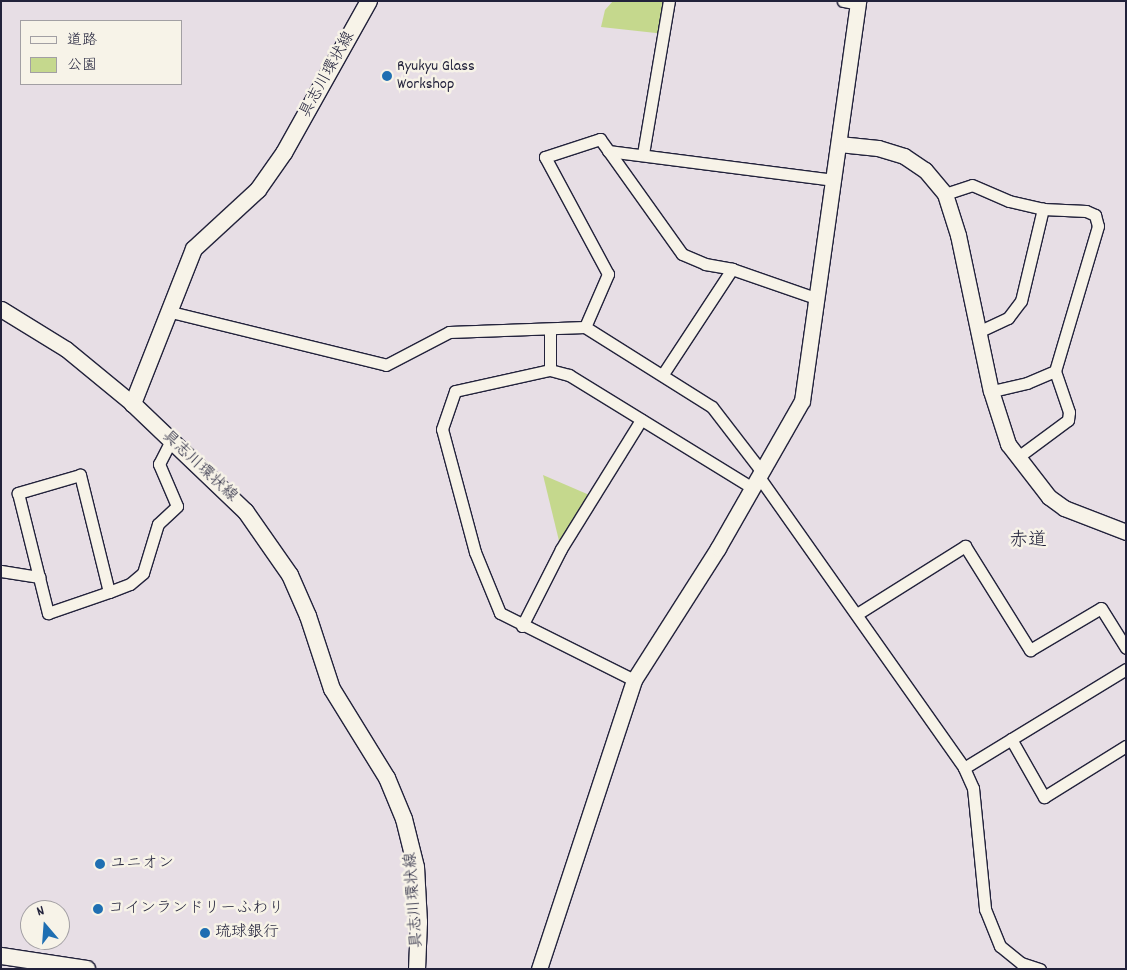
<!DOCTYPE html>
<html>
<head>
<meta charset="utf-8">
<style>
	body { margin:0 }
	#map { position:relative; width:1127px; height:970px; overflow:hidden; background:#e7dee5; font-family:Dekko,"Klee One",sans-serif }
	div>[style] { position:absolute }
	.green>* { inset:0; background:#c5d88d }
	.roads { filter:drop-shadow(1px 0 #22223b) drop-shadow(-1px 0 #22223b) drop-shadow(0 1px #22223b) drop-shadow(0 -1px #22223b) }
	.minor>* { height:11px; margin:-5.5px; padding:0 5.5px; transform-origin:5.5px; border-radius:5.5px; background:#f7f3e8 }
	.tertiary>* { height:15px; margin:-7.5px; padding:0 7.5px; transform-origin:7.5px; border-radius:7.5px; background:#f7f3e8 }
	.secondary>* { height:16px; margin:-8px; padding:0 8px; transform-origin:8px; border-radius:8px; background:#f7f3e8 }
	.dots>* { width:14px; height:14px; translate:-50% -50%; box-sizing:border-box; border:2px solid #f7f3e8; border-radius:50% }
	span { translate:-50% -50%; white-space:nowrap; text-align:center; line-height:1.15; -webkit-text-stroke:5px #f7f3e8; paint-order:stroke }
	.poi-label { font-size:16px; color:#22223b }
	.left { translate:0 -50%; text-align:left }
	.street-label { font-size:16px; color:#22223b }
	.quarter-label { font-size:19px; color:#22223b }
	.frame { position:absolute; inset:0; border:2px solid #22223b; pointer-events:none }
	.legend { position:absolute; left:20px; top:20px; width:162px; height:65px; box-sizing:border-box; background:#f7f3e8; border:1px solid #a29fa3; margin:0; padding:6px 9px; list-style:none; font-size:15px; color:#22223b }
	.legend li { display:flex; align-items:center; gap:10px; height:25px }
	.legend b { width:25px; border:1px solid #a29fa3 }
	.north { position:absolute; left:20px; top:900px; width:50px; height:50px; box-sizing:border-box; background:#f7f3e8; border:1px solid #a29fa3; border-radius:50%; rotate:342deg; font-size:14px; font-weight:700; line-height:20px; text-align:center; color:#22223b }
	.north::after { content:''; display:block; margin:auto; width:18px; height:22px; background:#1f6fb2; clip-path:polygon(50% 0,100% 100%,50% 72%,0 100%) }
</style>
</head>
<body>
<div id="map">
	<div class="green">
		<i style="clip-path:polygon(613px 1px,669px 1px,665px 34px,601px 27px,605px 10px)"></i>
		<i style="clip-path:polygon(543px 475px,594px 497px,561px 549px)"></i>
	</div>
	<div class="roads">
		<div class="minor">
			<i style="left:843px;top:1px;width:15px;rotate:11deg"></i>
			<i style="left:608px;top:151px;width:228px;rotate:7.3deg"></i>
			<i style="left:643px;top:154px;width:155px;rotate:-80.4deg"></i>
			<i style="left:945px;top:194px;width:28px;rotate:-18deg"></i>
			<i style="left:972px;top:185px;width:40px;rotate:23.4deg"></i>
			<i style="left:1009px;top:201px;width:35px;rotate:13deg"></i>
			<i style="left:1043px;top:209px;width:43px;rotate:2.7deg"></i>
			<i style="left:1086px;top:211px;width:10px;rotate:24deg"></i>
			<i style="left:1095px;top:215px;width:11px;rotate:75deg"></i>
			<i style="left:1098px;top:226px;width:151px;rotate:106.5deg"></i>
			<i style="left:1055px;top:371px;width:30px;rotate:157deg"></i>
			<i style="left:1027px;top:383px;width:37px;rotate:167deg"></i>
			<i style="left:171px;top:312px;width:221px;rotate:13.8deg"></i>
			<i style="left:386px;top:365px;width:71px;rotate:-27.6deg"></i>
			<i style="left:449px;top:332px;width:136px;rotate:-2.1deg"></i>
			<i style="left:585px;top:327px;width:150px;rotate:32.2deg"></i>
			<i style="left:712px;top:407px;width:82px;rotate:52.4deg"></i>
			<i style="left:585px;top:327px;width:58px;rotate:-66.5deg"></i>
			<i style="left:608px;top:274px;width:133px;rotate:-118.3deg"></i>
			<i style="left:545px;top:157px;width:58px;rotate:-18.1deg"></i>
			<i style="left:600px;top:139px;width:141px;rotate:54.5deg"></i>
			<i style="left:682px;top:254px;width:25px;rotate:23deg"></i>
			<i style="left:705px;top:264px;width:27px;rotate:10deg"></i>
			<i style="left:732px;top:269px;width:91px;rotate:19.2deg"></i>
			<i style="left:978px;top:332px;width:33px;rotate:-25deg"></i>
			<i style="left:1008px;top:318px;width:21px;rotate:-53deg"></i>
			<i style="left:1021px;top:301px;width:95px;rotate:-76.6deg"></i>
			<i style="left:550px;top:370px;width:40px;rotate:-90deg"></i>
			<i style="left:663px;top:374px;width:126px;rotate:-56.7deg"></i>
			<i style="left:1018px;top:457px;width:62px;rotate:-36.5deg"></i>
			<i style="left:1068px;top:420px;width:8px;rotate:-83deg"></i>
			<i style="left:1069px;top:412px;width:43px;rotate:-108.9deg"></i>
			<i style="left:759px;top:477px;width:356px;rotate:54.8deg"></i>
			<i style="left:964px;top:768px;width:22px;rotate:66deg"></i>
			<i style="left:973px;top:788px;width:122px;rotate:84.3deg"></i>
			<i style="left:985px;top:909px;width:40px;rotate:68deg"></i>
			<i style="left:1000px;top:946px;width:27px;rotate:39deg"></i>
			<i style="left:1021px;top:963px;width:20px;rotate:18deg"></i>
			<i style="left:1px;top:571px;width:39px;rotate:9deg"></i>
			<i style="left:109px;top:592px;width:121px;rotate:-103.9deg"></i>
			<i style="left:80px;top:475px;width:65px;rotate:163.8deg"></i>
			<i style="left:18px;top:493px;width:124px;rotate:76deg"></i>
			<i style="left:48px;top:613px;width:65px;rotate:-19deg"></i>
			<i style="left:109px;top:592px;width:22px;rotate:-21deg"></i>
			<i style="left:130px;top:584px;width:17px;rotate:-40deg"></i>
			<i style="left:143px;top:573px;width:51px;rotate:-73deg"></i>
			<i style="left:158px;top:524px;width:26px;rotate:-43deg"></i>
			<i style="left:177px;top:506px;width:46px;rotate:-113.2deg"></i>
			<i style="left:159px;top:464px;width:27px;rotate:-63deg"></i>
			<i style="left:857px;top:614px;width:128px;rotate:-32.2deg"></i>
			<i style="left:965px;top:546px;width:123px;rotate:58deg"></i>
			<i style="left:1030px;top:650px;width:82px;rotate:-30.6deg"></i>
			<i style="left:1101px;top:608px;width:47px;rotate:58deg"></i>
			<i style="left:522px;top:626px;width:86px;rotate:-63.1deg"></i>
			<i style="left:561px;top:549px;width:152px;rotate:-58.2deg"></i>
			<i style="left:634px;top:680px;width:150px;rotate:-153.4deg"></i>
			<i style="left:500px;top:613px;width:66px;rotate:-112.3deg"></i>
			<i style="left:475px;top:552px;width:127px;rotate:-105deg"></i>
			<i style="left:442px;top:429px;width:40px;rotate:-71.1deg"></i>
			<i style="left:455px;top:391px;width:97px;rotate:-12.5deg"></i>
			<i style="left:550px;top:370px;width:20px;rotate:15deg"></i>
			<i style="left:569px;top:375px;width:216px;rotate:31.6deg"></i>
			<i style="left:1011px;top:739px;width:67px;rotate:60.4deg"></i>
			<i style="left:1044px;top:797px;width:97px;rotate:-31.9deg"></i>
			<i style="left:964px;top:768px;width:190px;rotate:-31.4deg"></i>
		</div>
		<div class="tertiary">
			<i style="left:839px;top:144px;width:39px;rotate:6deg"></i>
			<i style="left:878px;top:148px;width:27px;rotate:17deg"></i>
			<i style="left:904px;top:156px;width:25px;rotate:34deg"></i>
			<i style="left:925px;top:170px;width:31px;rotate:50deg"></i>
			<i style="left:945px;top:194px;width:43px;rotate:72.4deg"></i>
			<i style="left:958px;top:235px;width:159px;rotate:78.1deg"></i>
			<i style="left:991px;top:391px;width:56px;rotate:72.2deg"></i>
			<i style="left:1008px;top:444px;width:67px;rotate:52.3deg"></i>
			<i style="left:1049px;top:497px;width:19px;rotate:36deg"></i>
			<i style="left:1064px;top:508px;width:66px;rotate:21.2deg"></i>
			<i style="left:1px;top:309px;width:76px;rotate:31.6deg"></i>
			<i style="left:66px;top:349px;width:87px;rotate:39.4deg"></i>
			<i style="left:539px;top:969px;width:304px;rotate:-71.8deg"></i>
			<i style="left:634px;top:680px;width:156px;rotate:-57.5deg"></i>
			<i style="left:718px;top:548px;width:169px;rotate:-60.3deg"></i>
			<i style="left:802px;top:401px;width:404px;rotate:-82deg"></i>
		</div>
		<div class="secondary">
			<i style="left:369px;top:1px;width:174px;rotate:119.2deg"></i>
			<i style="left:284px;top:153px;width:45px;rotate:125.1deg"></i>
			<i style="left:258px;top:190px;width:87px;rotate:137.3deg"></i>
			<i style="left:194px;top:249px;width:167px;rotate:111.5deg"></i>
			<i style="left:133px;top:404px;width:156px;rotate:43.7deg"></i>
			<i style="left:246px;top:512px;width:77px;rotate:55.1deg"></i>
			<i style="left:290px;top:575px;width:45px;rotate:66.3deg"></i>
			<i style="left:308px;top:616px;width:77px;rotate:71.8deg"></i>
			<i style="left:332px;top:689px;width:105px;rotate:58.3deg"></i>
			<i style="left:387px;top:778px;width:44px;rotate:67.5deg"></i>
			<i style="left:404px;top:819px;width:49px;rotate:76deg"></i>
			<i style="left:416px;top:867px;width:55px;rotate:86.9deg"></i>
			<i style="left:419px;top:922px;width:47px;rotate:92.4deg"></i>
			<i style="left:1px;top:956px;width:87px;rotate:8.6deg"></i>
		</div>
	</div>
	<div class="dots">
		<i style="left:387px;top:76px;background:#1f6fb2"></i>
		<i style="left:100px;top:864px;background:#1f6fb2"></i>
		<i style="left:98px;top:909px;background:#1f6fb2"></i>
		<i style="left:205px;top:933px;background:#1f6fb2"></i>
	</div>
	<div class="poi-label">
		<span class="left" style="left:397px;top:76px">Ryukyu Glass<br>Workshop</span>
		<span class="left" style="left:110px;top:864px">ユニオン</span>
		<span class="left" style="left:108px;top:909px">コインランドリーふわり</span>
		<span class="left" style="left:215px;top:933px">琉球銀行</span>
	</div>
	<div class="street-label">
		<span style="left:328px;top:75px;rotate:-61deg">具志川環状線</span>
		<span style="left:199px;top:467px;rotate:43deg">具志川環状線</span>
		<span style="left:415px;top:900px;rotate:-94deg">具志川環状線</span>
	</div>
	<div class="quarter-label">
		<span style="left:1028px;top:542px">赤道</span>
	</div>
	<div class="frame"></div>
	<ul class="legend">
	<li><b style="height:6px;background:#f7f3e8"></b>道路</li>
	<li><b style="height:14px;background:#c5d88d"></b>公園</li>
	</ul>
	<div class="north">N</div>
</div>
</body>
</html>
